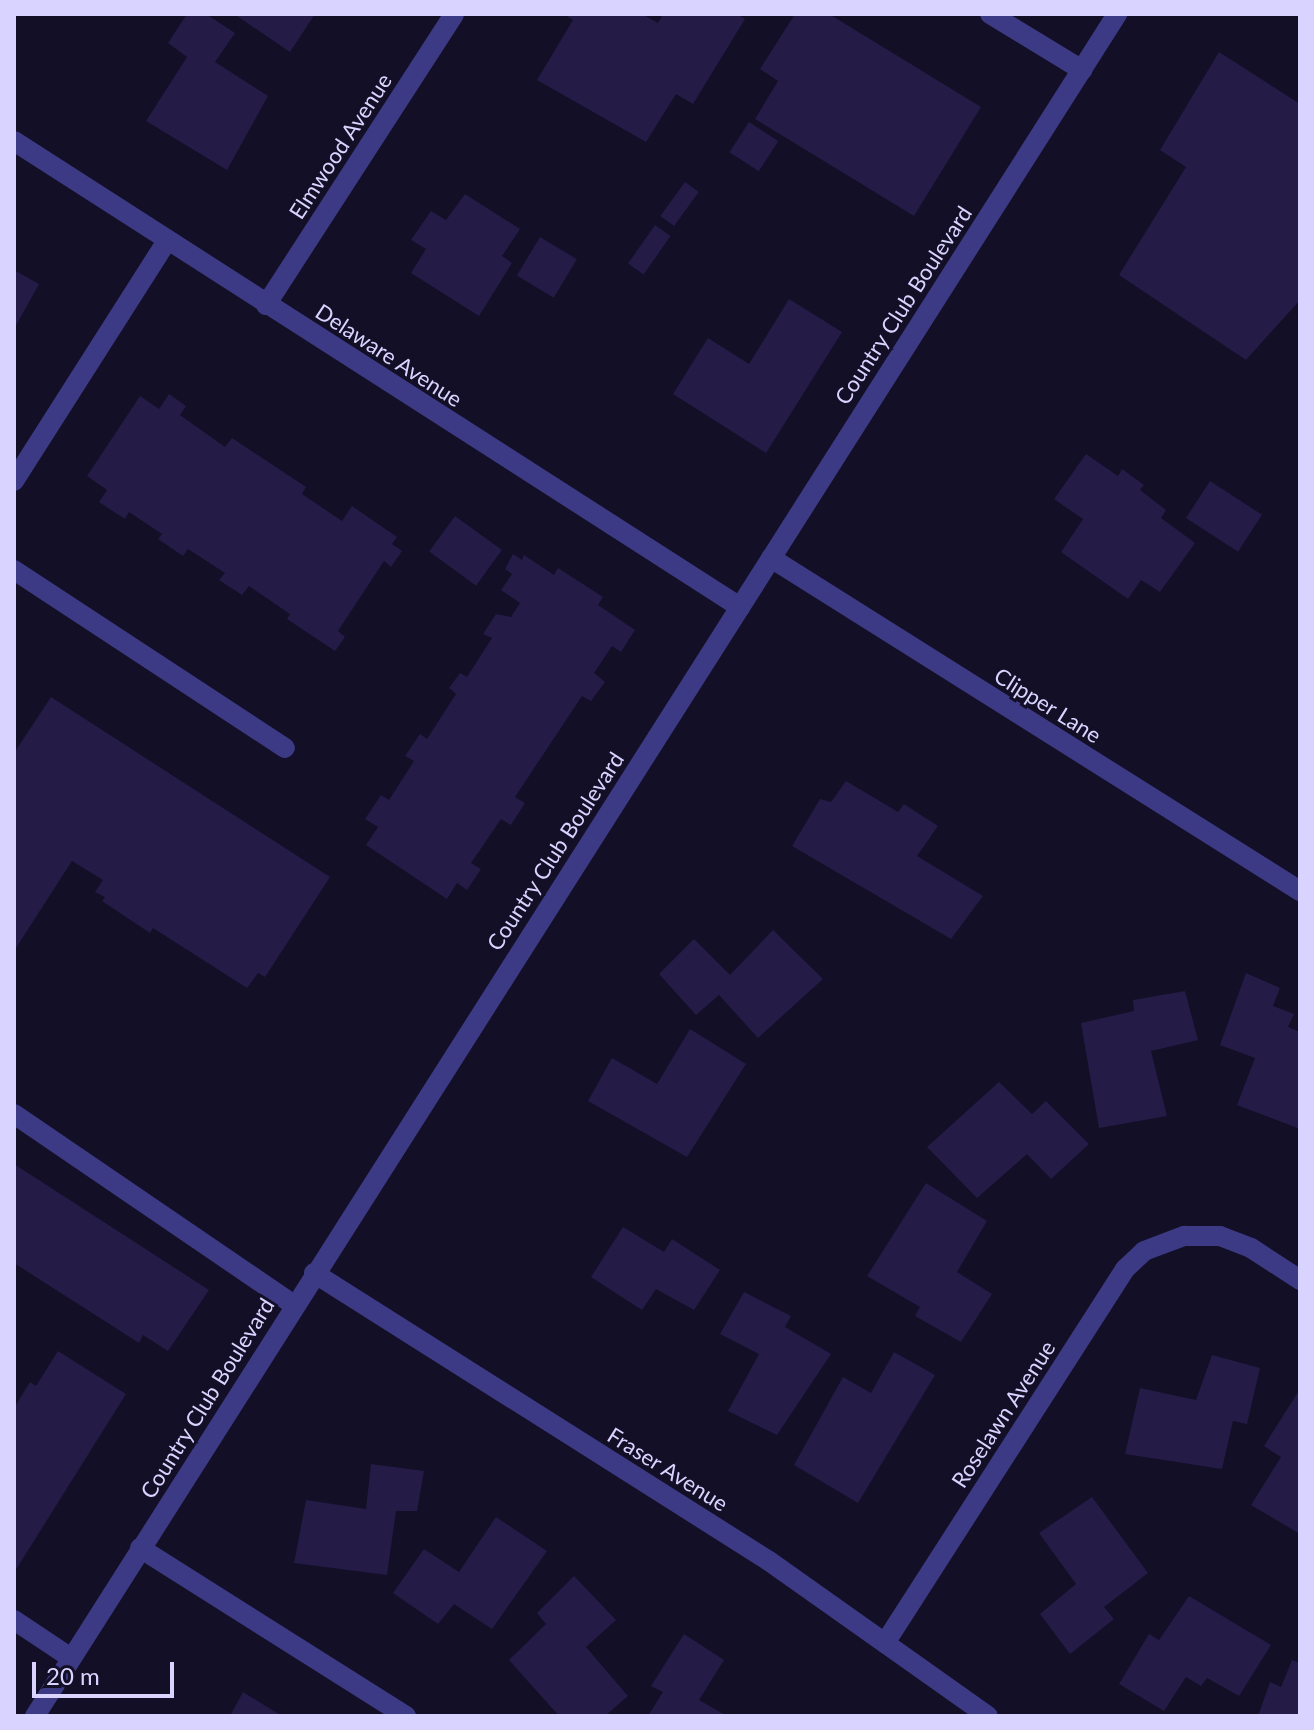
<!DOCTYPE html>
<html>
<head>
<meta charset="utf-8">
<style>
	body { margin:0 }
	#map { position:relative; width:1314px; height:1730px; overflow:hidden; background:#130f26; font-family:Lato,sans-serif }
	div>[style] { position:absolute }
	.building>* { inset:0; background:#241b47; transform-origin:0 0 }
	.service>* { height:20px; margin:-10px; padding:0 10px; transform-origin:10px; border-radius:10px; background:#3d3a85 }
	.minor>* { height:20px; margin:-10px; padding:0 10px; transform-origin:10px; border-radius:10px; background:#3d3a85 }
	.tertiary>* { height:20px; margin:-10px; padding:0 10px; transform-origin:10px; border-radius:10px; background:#3d3a85 }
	span { translate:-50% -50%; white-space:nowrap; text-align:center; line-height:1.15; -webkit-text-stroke:6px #130f26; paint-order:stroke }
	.street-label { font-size:22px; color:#d9d4ff }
	.frame { position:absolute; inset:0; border:16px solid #d9d4ff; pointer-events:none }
	.scale { position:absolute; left:32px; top:1662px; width:142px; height:36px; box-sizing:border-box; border:4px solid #d9d4ff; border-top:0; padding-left:10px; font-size:24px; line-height:28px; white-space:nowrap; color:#d9d4ff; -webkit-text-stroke:6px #130f26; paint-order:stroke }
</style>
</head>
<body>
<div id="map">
	<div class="building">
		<i style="clip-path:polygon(187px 14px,206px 14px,235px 33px,215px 62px,268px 96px,227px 170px,146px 121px,187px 57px,168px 43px)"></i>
		<i style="clip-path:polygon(234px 14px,315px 14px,290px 52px)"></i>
		<i style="clip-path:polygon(564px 14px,642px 14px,658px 23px,663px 14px,737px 14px,745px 19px,693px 104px,676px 94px,646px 142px,537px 80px,573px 20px)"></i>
		<i style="clip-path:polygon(795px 14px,829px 14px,981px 107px,914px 216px,755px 119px,778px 81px,760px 69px)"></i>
		<i style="clip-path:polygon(1219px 52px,1300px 104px,1300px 300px,1246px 360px,1119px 275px,1186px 167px,1160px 150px)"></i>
		<i style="left:749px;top:122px;width:35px;height:36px;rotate:33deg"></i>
		<i style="left:685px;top:182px;width:17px;height:42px;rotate:36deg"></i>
		<i style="clip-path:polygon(465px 194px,520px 229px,502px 256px,512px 263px,479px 316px,411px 273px,426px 249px,411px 240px,431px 211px,446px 220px)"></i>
		<i style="left:655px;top:225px;width:19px;height:47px;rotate:35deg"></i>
		<i style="left:540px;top:237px;width:43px;height:45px;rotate:31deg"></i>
		<i style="clip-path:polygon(14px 270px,39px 284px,14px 329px)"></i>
		<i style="clip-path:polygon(789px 299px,842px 332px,766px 453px,673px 394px,708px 338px,749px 364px)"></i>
		<i style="clip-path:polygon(169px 394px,186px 406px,180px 415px,225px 447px,232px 438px,306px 487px,302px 494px,342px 521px,352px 506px,397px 537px,392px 544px,402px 551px,391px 567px,384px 561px,338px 631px,345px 637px,335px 651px,287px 619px,290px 614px,249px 586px,242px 595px,219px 580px,225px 573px,188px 549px,183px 556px,158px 539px,162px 534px,129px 512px,125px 519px,99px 502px,107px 490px,87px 476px,140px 396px,159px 409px)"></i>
		<i style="clip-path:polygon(1086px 454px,1118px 476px,1122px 469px,1144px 485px,1140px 490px,1166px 510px,1161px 518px,1195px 543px,1160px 592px,1141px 580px,1128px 599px,1061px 552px,1083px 519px,1054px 499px)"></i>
		<i style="left:1210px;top:481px;width:62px;height:44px;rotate:33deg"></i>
		<i style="left:455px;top:516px;width:58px;height:44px;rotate:36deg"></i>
		<i style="clip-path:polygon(513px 554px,522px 560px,524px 555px,554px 575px,558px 568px,603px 597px,598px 605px,635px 630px,621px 652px,612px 646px,594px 673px,605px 682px,591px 701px,582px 696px,515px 797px,525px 803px,511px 825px,501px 819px,471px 863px,481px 869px,467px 890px,457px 883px,447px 899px,366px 845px,378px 827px,365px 819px,381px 795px,389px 800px,414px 761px,405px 756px,420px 734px,427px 739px,456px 694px,449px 688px,460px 673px,467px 677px,492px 638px,483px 634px,496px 614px,511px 617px,520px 603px,501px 590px,512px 574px,505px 569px)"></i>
		<i style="clip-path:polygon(51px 697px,330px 877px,265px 977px,258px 973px,247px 988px,153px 928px,150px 933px,102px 901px,105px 897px,95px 892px,103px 880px,72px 861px,14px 951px,14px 753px)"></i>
		<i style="clip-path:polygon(846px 781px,898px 812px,904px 804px,938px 826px,917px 856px,983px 896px,951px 939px,792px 846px,820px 799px,831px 802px)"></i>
		<i style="clip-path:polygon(773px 930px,823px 979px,758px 1038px,719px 995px,696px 1015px,659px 974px,694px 939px,730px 975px)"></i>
		<i style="clip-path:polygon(1246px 973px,1280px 988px,1273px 1006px,1294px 1014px,1288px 1027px,1300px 1032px,1300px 1129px,1237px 1105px,1255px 1058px,1220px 1045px)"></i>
		<i style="clip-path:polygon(1185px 991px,1198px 1040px,1151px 1051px,1167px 1116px,1099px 1128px,1081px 1023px,1134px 1011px,1133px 1000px)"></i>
		<i style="clip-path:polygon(690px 1029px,746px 1064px,687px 1157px,588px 1101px,612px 1058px,657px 1084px)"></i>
		<i style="clip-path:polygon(999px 1082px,1032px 1114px,1046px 1101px,1089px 1144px,1051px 1179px,1027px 1154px,977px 1198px,927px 1147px)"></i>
		<i style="clip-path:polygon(14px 1164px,209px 1290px,168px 1351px,143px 1335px,139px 1343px,14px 1263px)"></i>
		<i style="clip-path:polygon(926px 1183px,987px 1221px,957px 1272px,992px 1294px,961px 1342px,915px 1316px,920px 1307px,867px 1276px)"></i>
		<i style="clip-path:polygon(623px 1227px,664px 1252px,672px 1239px,720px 1270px,694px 1310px,656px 1289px,642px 1310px,591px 1277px)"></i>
		<i style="clip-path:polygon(744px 1292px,791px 1316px,785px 1327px,831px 1354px,777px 1435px,728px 1411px,759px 1354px,720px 1334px)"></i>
		<i style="clip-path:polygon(58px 1351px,126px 1394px,17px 1568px,14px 1566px,14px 1408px,30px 1382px,36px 1386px)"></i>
		<i style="clip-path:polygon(894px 1352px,935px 1375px,858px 1503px,794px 1465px,843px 1377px,871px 1393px)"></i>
		<i style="clip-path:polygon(1212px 1355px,1260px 1368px,1247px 1424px,1233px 1421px,1222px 1469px,1125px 1454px,1140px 1388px,1196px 1400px)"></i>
		<i style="clip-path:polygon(1298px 1392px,1300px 1393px,1300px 1534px,1251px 1505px,1281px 1457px,1264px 1446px)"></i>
		<i style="clip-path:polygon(371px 1464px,424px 1471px,417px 1511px,396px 1511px,387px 1575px,294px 1563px,306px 1500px,366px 1509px)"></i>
		<i style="clip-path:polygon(1092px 1497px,1148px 1573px,1104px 1607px,1114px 1619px,1070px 1654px,1040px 1614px,1076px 1584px,1039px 1533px)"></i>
		<i style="clip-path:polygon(496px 1517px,547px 1551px,492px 1629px,454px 1604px,438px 1624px,393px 1593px,424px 1549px,459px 1572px)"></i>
		<i style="clip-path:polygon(574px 1576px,616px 1620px,586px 1647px,628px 1696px,605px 1716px,559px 1716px,509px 1660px,546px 1624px,537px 1613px)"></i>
		<i style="clip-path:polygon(1189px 1596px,1271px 1645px,1239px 1696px,1207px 1678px,1201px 1686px,1186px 1677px,1164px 1711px,1119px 1684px,1149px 1634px,1159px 1640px)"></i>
		<i style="clip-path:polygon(684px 1634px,724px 1660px,699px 1700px,727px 1716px,648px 1716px,663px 1692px,651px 1686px)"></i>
		<i style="clip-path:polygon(1292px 1660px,1300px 1663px,1300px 1716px,1258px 1716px,1270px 1682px,1281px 1687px)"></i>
		<i style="clip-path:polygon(243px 1692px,282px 1716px,230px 1716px)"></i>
	</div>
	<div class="service">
		<i style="left:990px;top:14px;width:108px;rotate:31.3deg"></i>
		<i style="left:14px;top:481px;width:285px;rotate:-57.5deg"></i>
		<i style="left:14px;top:570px;width:324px;rotate:33.3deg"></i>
		<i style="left:14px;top:1114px;width:339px;rotate:34.3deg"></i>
		<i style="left:140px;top:1548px;width:315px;rotate:32.3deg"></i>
		<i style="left:14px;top:1620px;width:69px;rotate:33.7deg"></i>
	</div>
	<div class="minor">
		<i style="left:14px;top:141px;width:863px;rotate:32.7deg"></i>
		<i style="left:266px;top:305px;width:346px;rotate:-57.1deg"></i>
		<i style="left:771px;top:558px;width:625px;rotate:32.19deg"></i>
		<i style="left:314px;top:1273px;width:538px;rotate:32.33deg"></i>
		<i style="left:769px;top:1561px;width:268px;rotate:35.3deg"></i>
		<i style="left:885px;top:1643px;width:444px;rotate:-57.3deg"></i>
		<i style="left:1125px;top:1269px;width:26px;rotate:-43deg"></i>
		<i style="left:1144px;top:1251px;width:43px;rotate:-20.6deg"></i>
		<i style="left:1184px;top:1236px;width:36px"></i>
		<i style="left:1220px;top:1236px;width:33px;rotate:21deg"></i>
		<i style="left:1251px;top:1248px;width:59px;rotate:33.1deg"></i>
	</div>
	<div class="tertiary">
		<i style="left:35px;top:1716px;width:2017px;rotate:-57.55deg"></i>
	</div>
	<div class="street-label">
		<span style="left:340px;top:146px;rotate:-57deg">Elmwood Avenue</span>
		<span style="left:903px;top:305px;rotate:-57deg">Country Club Boulevard</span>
		<span style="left:389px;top:355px;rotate:33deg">Delaware Avenue</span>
		<span style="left:1048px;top:705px;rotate:32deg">Clipper Lane</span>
		<span style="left:555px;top:851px;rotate:-57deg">Country Club Boulevard</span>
		<span style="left:207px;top:1398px;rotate:-58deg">Country Club Boulevard</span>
		<span style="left:1003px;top:1414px;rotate:-57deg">Roselawn Avenue</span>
		<span style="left:668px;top:1469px;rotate:32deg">Fraser Avenue</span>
	</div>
	<div class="frame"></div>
	<div class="scale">20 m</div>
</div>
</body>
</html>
